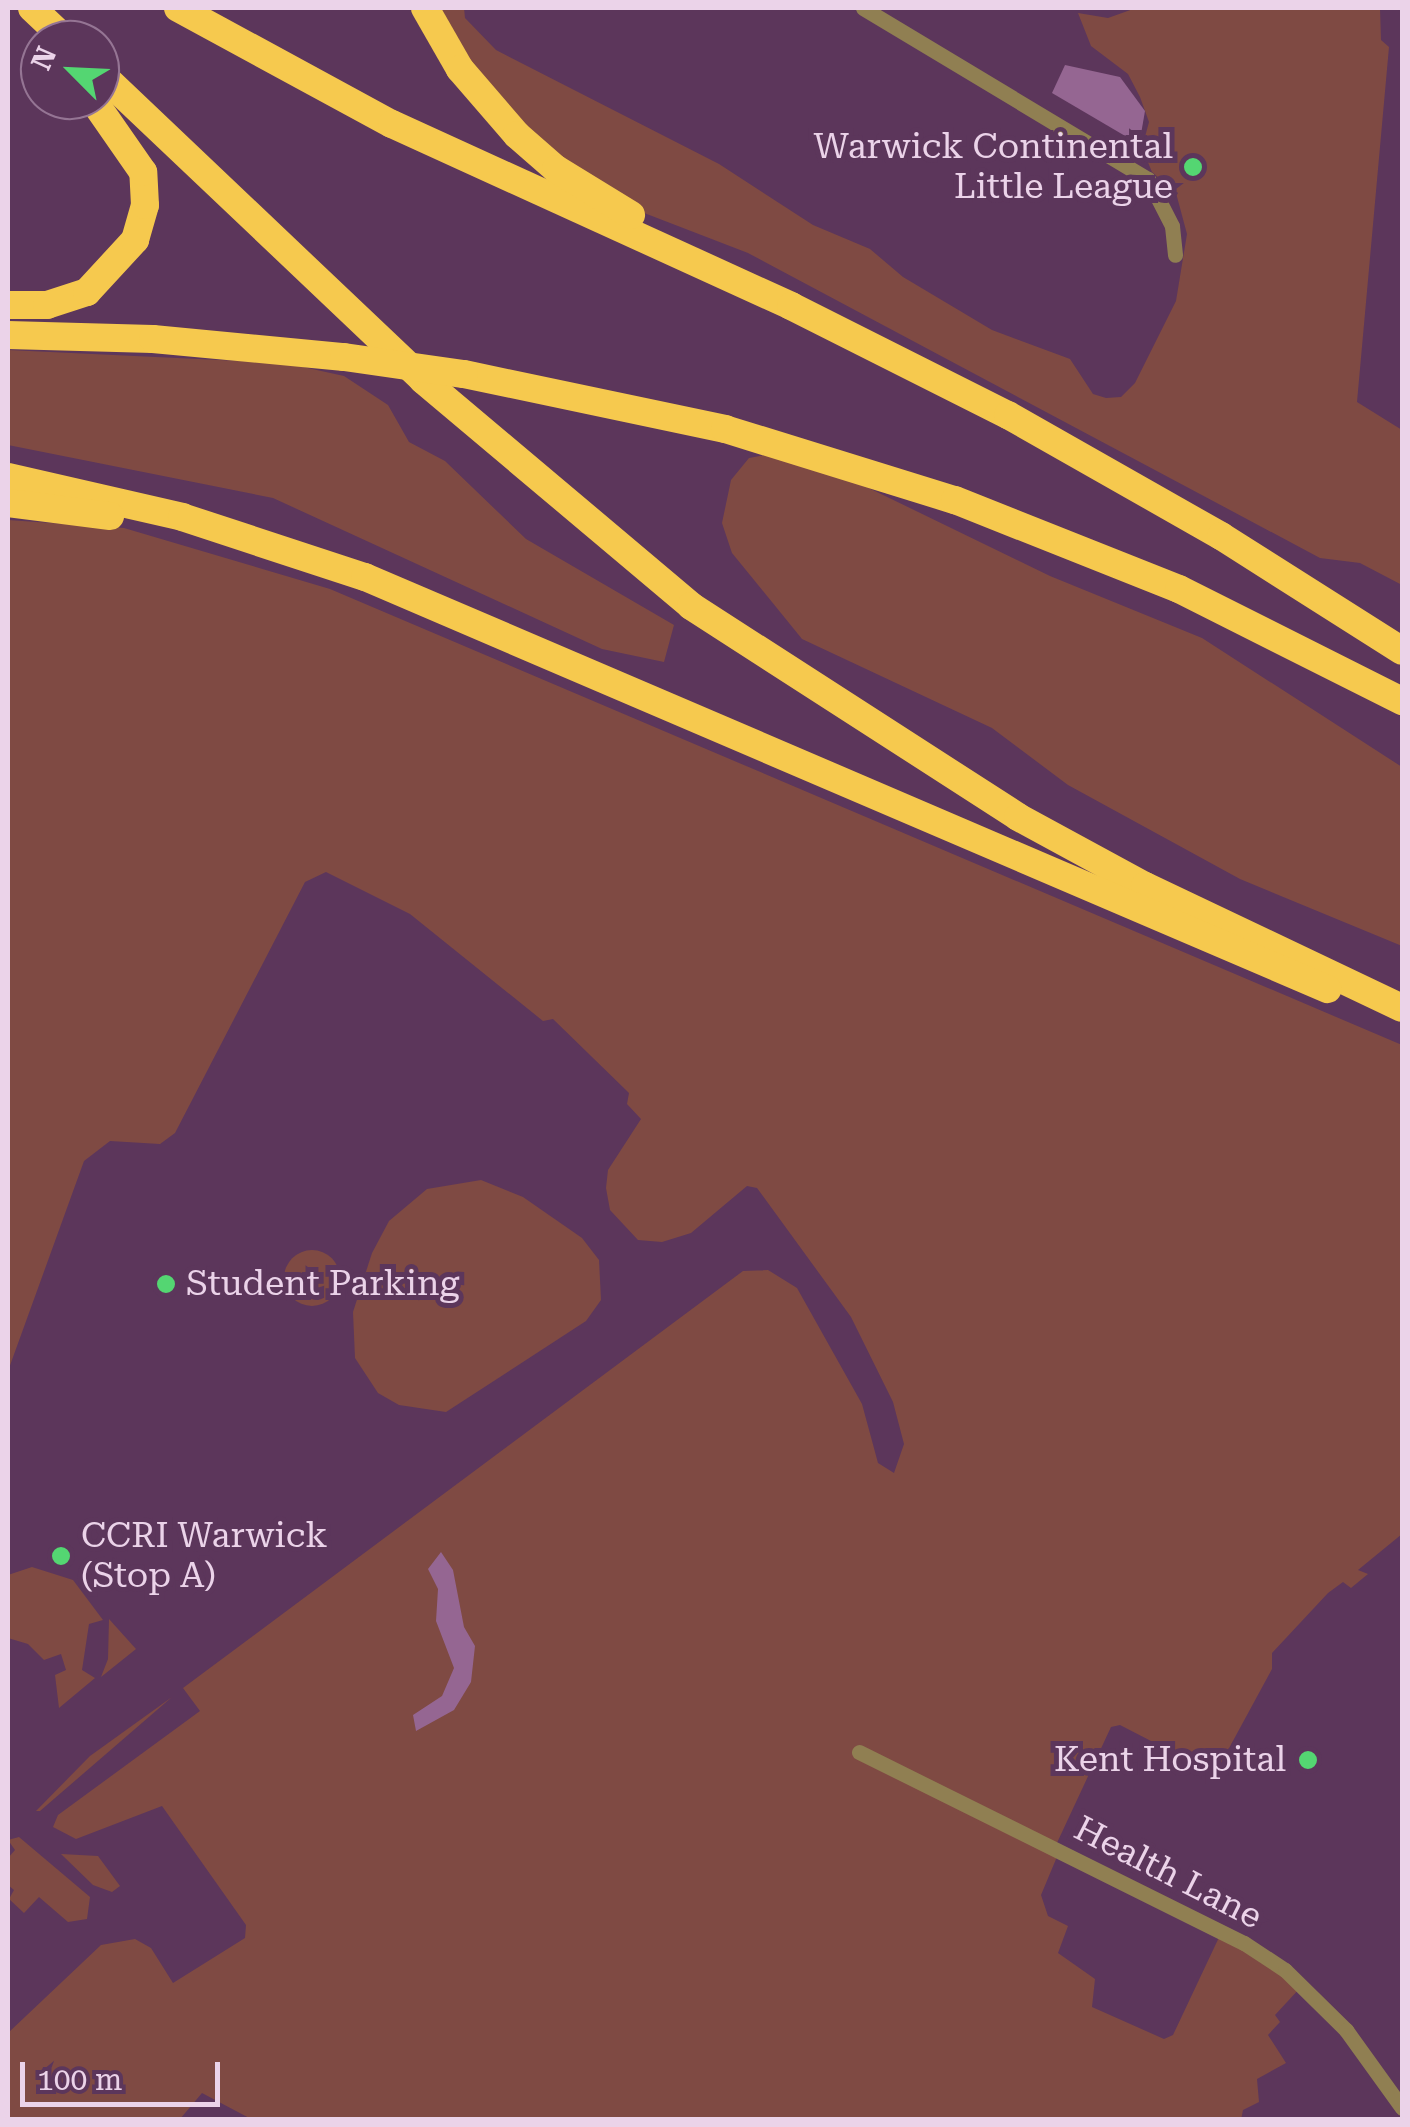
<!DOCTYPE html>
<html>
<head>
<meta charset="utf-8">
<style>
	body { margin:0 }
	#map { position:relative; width:1410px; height:2127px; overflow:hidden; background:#5c365b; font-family:"Roboto Serif",serif }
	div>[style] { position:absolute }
	.green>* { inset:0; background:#7f4a43 }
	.round { border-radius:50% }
	.water>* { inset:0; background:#956692 }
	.street>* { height:15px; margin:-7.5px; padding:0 7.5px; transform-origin:7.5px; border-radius:7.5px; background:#907f52 }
	.highway>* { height:28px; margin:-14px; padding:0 14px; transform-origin:14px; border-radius:14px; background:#f6c94e }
	.highway-bridge>* { height:28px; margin:-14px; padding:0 14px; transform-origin:14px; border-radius:14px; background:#f6c94e }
	.dots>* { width:28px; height:28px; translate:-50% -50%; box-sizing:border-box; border:5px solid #5c365b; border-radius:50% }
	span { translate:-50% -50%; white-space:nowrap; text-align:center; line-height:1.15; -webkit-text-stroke:10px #5c365b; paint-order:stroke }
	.poi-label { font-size:35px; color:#ebd3e9 }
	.right { translate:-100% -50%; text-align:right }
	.left { translate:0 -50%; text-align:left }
	.street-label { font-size:35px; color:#ebd3e9 }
	.frame { position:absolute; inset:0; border:10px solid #ebd3e9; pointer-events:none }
	.north { position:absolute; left:20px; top:20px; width:100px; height:100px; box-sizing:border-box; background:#5c365b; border:2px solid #957594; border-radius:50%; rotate:294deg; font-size:28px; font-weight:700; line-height:40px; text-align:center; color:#ebd3e9 }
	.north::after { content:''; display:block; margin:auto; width:35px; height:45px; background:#54d672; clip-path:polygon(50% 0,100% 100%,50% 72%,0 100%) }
	.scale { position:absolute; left:20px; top:2062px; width:200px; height:45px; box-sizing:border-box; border:5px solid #ebd3e9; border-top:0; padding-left:12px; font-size:30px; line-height:35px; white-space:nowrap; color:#ebd3e9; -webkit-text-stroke:8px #5c365b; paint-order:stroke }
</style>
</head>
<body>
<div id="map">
	<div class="green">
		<i style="clip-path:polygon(428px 8px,464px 8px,465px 18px,496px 50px,719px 164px,813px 225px,870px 249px,903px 277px,992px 330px,1070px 359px,1093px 394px,1106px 398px,1121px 397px,1135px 383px,1176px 301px,1187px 234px,1176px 193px,1152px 172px,1142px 148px,1149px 122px,1140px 97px,1128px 74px,1091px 46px,1078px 13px,1108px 18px,1136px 8px,1380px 8px,1381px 40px,1389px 47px,1357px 402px,1402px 430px,1402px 585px,1360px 563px,1320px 558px,748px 253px,626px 206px,516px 129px)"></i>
		<i style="clip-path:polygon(8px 350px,285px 363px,344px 376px,388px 405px,409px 442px,445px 461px,526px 539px,674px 625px,664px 662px,602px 649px,273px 498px,8px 445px)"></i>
		<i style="clip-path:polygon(770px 454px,844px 476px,1050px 576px,1202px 638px,1402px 767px,1402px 946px,1240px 879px,1068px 785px,992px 728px,802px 639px,732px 553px,722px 523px,731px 480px,749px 458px)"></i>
		<i style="clip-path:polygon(8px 520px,124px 528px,330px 589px,1402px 1045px,1402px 1534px,1358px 1570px,1368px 1574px,1351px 1588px,1343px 1582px,1328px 1593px,1272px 1653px,1272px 1669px,1215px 1774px,1120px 1725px,1111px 1727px,1056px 1845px,1059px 1852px,1041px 1895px,1048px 1916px,1068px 1926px,1058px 1953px,1095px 1979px,1092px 2007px,1164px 2039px,1173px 2035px,1222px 1931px,1300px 1988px,1275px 2015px,1280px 2022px,1268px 2035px,1286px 2063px,1257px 2079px,1259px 2102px,1243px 2110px,1241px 2120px,253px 2120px,202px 2093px,180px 2119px,8px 2119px,8px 2033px,101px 1945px,135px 1939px,151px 1948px,173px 1983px,245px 1938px,246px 1925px,162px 1806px,76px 1839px,53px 1827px,58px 1815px,200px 1711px,183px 1688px,743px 1271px,768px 1270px,797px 1288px,862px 1404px,878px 1463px,894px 1473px,904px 1444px,893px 1402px,851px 1317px,757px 1188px,747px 1186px,691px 1233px,662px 1242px,638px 1240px,610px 1210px,606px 1188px,608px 1170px,641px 1119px,627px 1104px,629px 1093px,553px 1019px,543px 1021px,410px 914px,326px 872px,305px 882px,175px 1133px,160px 1144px,110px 1141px,84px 1161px,8px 1371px)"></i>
		<i style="clip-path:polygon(481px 1180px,523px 1197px,582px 1238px,599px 1260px,601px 1300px,586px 1321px,446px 1412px,399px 1405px,378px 1393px,355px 1358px,353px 1312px,372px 1253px,389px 1221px,427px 1189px)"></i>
		<i class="round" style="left:284px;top:1250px;width:56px;height:56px"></i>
		<i style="clip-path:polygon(32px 1567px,73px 1580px,103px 1620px,89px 1624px,82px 1670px,95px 1678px,59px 1708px,55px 1675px,66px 1670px,61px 1654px,44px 1660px,28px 1644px,8px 1638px,8px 1575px)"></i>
		<i style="clip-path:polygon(109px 1619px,136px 1649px,101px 1677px,108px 1659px)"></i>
		<i style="clip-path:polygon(172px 1697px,40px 1811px,36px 1811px,90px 1756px)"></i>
		<i style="clip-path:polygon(19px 1837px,90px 1897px,87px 1919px,68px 1922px,39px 1897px,24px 1913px,9px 1899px,14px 1890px,8px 1885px,8px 1858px,15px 1850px,8px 1840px)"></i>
		<i style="clip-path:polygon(61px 1854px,98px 1856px,120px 1886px,112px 1892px,93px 1885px)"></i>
	</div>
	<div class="water">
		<i style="clip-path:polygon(1065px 65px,1120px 77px,1145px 111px,1141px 134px,1132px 140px,1052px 93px)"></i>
		<i style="clip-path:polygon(441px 1552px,453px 1570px,464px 1627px,475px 1646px,471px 1682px,454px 1710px,416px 1731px,413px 1715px,442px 1696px,454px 1668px,436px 1621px,438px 1589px,428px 1569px)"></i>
	</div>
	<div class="street">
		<i style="left:863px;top:8px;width:332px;rotate:31deg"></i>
		<i style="left:1148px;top:179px;width:53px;rotate:62.9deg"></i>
		<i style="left:1172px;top:226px;width:29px;rotate:84deg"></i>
		<i style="left:859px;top:1752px;width:430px;rotate:26.4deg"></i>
		<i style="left:1244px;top:1943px;width:49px;rotate:33.4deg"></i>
		<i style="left:1285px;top:1970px;width:86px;rotate:44.5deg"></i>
		<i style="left:1346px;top:2030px;width:96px;rotate:54.3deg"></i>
	</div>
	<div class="highway">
		<i style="left:32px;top:8px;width:47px;rotate:43.3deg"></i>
		<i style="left:178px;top:8px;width:243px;rotate:28.5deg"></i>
		<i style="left:392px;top:124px;width:439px;rotate:24.5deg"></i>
		<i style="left:791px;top:306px;width:243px;rotate:26.7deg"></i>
		<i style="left:1008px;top:415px;width:245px;rotate:29.6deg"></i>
		<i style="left:1221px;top:536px;width:214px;rotate:32.4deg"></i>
		<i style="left:425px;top:8px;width:70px;rotate:60.2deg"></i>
		<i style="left:460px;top:69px;width:87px;rotate:49.2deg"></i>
		<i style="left:517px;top:135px;width:52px;rotate:41.1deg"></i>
		<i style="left:556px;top:169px;width:88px;rotate:31.5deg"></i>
		<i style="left:100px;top:73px;width:446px;rotate:43.5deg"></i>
		<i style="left:423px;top:380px;width:351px;rotate:40.1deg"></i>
		<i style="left:691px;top:606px;width:389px;rotate:32.8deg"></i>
		<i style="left:1018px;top:817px;width:145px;rotate:28.5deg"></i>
		<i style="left:1145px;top:886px;width:284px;rotate:25.4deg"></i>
		<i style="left:8px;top:305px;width:39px"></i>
		<i style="left:47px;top:305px;width:42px;rotate:-18deg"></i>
		<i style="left:87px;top:292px;width:71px;rotate:-47.3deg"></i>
		<i style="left:135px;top:240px;width:36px;rotate:-74deg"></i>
		<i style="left:145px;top:205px;width:33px;rotate:-93deg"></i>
		<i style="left:143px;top:172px;width:88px;rotate:-124.8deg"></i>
		<i style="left:8px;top:335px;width:145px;rotate:1.6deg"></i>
		<i style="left:153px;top:339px;width:192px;rotate:5.4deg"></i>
		<i style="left:464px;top:374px;width:267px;rotate:11.9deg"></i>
		<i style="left:725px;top:429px;width:241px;rotate:17.2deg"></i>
		<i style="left:955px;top:500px;width:241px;rotate:21.7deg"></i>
		<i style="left:1179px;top:589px;width:250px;rotate:26.7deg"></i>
		<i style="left:8px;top:477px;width:179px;rotate:12.9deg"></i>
		<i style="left:182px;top:517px;width:193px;rotate:18.2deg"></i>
		<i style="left:365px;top:577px;width:1047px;rotate:23.18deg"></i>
		<i style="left:8px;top:503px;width:103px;rotate:7.3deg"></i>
	</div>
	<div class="highway-bridge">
		<i style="left:344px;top:357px;width:121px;rotate:8.1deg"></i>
	</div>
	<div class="dots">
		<i style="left:1193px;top:167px;background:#54d672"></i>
		<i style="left:166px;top:1284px;background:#54d672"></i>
		<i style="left:61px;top:1556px;background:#54d672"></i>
		<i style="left:1308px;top:1760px;background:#54d672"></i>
	</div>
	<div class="poi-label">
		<span class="right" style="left:1173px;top:167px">Warwick Continental<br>Little League</span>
		<span class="left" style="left:186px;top:1284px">Student Parking</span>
		<span class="left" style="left:81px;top:1556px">CCRI Warwick<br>(Stop A)</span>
		<span class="right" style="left:1286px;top:1760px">Kent Hospital</span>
	</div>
	<div class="street-label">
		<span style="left:1168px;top:1873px;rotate:27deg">Health Lane</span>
	</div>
	<div class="frame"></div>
	<div class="north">N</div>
	<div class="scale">100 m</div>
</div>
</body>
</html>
